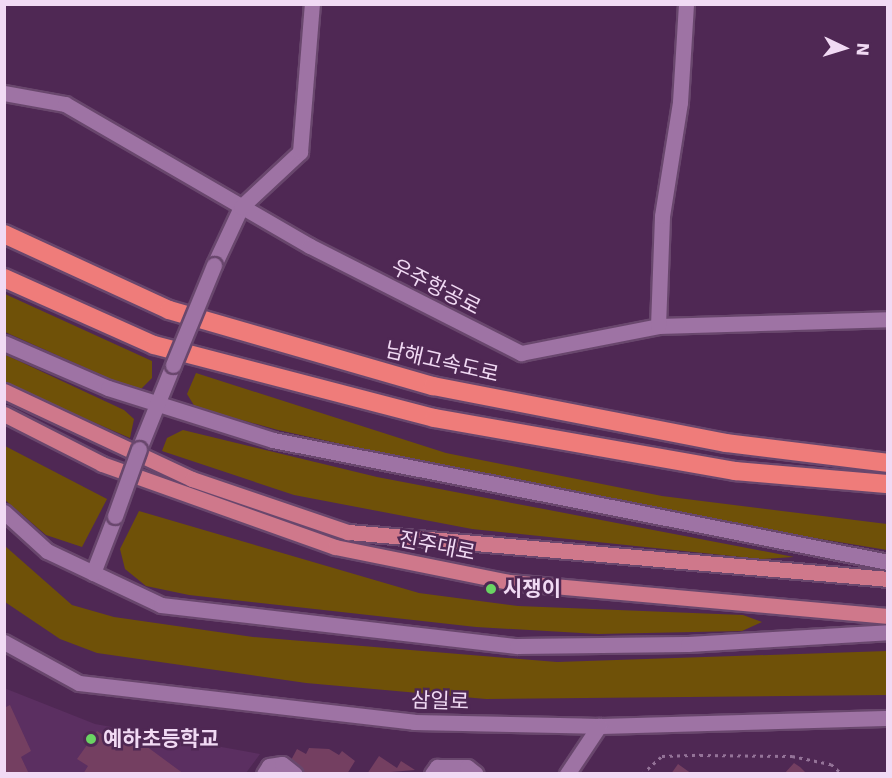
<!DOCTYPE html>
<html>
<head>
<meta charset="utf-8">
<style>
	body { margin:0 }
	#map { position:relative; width:892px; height:778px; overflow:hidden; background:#4f2854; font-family:"DejaVu Sans","Noto Sans KR",sans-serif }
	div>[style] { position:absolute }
	.built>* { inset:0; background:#5b2f61 }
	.green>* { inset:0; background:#6f5108 }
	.building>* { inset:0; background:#743f61 }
	.path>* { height:3px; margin-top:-1.5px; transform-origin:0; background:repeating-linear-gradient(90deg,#947398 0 3px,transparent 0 7.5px) }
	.roads { filter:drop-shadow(2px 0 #69476d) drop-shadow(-2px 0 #69476d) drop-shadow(0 2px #69476d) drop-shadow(0 -2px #69476d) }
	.minor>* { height:15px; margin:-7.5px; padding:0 7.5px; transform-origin:7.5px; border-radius:7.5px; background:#9e73a4 }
	.primary>* { height:15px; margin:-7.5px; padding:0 7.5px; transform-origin:7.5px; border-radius:7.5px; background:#cf788b }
	.motorway>* { height:18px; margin:-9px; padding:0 9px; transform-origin:9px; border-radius:9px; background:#ef7c7a }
	.bridges { filter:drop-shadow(2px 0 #69476d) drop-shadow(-2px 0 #69476d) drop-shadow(0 2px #69476d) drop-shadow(0 -2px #69476d) }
	.minor-bridge>* { height:15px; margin:-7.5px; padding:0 7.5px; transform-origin:7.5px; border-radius:7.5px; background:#9e73a4 }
	.dots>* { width:16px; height:16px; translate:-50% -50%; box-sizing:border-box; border:3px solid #4f2854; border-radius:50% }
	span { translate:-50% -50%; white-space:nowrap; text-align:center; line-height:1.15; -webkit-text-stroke:5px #4f2854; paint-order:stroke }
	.street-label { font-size:21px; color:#f1daf4 }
	.poi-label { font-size:21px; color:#f1daf4; font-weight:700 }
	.left { translate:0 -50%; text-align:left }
	.frame { position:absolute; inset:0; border:6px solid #f1daf4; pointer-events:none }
	.north { position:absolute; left:814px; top:18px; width:60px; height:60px; -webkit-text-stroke:4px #4f2854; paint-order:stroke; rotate:94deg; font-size:16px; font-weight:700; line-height:24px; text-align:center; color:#f1daf4 }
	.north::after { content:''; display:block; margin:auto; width:21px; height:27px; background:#f1daf4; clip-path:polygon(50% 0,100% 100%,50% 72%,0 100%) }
</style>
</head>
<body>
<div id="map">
	<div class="built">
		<i style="clip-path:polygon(4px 688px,95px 724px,260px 754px,246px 773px,5px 773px)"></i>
	</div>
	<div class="green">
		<i style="clip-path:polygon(5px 294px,152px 361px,152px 378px,141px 389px,124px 385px,5px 332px)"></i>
		<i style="clip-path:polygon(4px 354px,124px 410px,134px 419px,130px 438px,5px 384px)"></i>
		<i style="clip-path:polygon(196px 373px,446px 453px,662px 496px,887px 524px,887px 550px,617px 505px,278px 430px,195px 407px,187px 394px)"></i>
		<i style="clip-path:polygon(183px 430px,377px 477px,794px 557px,761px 559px,472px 529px,294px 495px,162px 451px,167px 438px)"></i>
		<i style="clip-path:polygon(5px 446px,107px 499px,82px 547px,46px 535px,5px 500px)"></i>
		<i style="clip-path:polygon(139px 511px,419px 593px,518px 606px,743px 615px,762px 622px,742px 631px,598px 634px,476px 627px,189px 595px,146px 586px,125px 569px,120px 549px)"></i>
		<i style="clip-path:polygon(5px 546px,72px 605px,114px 617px,253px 637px,557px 662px,887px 651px,887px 695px,486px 699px,306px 683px,97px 653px,60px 639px,5px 602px)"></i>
	</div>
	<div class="building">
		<i style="clip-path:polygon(10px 705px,31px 751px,21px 757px,29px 774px,4px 774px,4px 708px)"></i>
		<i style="clip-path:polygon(97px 731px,118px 745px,127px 732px,184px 774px,83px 774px,88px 766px,77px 759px)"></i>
		<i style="clip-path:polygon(309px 748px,329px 749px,339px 755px,342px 751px,355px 761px,347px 774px,306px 774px,290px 762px,297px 749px,306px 754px)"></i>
		<i style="clip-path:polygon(379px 756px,397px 768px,401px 761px,415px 770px,367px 774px)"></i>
		<i style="clip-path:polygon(794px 763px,800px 767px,807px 774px,784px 774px)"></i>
		<i style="clip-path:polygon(678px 764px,692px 774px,671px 774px)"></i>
	</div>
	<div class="path">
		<i style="left:642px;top:774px;width:27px;rotate:-42deg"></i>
		<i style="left:662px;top:756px;width:38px;rotate:-2deg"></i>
		<i style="left:700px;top:755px;width:92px;rotate:0.6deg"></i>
		<i style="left:792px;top:756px;width:40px;rotate:12deg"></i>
		<i style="left:831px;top:764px;width:15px;rotate:42deg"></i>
	</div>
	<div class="roads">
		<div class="minor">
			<i style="left:4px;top:93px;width:62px;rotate:10.2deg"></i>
			<i style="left:65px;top:104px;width:283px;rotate:30.1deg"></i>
			<i style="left:310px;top:246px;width:237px;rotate:26.9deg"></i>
			<i style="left:521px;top:353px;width:140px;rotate:-11.1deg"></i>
			<i style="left:658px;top:326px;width:230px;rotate:-1.7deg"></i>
			<i style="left:214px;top:265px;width:64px;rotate:-65deg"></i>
			<i style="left:241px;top:207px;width:81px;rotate:-43deg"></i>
			<i style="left:300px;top:152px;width:148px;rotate:-85.4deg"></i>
			<i style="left:658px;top:326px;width:110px;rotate:-87.9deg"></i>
			<i style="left:662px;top:216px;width:115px;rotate:-81deg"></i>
			<i style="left:680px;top:102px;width:98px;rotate:-86.5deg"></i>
			<i style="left:4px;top:343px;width:113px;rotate:23.4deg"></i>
			<i style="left:108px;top:388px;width:173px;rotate:17.5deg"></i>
			<i style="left:273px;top:440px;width:627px;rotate:11.22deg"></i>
			<i style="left:139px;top:449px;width:91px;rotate:-68deg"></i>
			<i style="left:4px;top:512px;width:58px;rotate:42.2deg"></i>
			<i style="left:47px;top:551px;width:126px;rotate:25.3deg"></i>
			<i style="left:161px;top:605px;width:358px;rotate:6.6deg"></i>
			<i style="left:517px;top:646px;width:171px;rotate:-0.7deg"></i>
			<i style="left:688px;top:644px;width:200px;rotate:-3.4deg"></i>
			<i style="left:93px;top:573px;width:61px;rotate:-68.9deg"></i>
			<i style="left:4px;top:642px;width:85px;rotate:28.7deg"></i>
			<i style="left:79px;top:683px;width:337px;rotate:6.6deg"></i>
			<i style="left:414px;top:722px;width:185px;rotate:1.2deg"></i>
			<i style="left:599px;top:726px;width:289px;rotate:-1.6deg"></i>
			<i style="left:264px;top:774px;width:9px;rotate:-58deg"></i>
			<i style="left:269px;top:766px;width:13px;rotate:-9deg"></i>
			<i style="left:282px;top:764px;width:16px;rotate:38deg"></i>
			<i style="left:432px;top:774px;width:9px;rotate:-54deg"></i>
			<i style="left:437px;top:767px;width:30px"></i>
			<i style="left:467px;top:767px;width:11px;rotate:38deg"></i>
			<i style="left:567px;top:774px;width:58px;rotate:-56.3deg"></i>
		</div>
		<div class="primary">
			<i style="left:4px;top:391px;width:208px;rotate:25.1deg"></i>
			<i style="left:192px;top:479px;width:165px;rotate:18.8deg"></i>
			<i style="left:348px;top:532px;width:542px;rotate:4.97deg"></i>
			<i style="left:4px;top:414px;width:110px;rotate:27deg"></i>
			<i style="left:102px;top:464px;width:247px;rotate:19.6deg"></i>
			<i style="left:335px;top:547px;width:177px;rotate:11.4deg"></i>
			<i style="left:508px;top:582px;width:382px;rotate:5.1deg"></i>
		</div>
		<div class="motorway">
			<i style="left:4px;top:234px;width:182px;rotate:24.7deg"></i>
			<i style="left:169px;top:310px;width:275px;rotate:16.1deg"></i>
			<i style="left:433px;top:386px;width:298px;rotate:11deg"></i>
			<i style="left:726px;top:443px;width:163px;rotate:7deg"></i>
			<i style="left:4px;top:278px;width:164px;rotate:24.1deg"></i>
			<i style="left:154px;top:345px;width:289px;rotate:14.6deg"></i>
			<i style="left:434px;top:418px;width:306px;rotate:10deg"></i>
			<i style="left:735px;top:471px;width:154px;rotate:4.9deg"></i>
		</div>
	</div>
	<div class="bridges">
		<div class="minor-bridge">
			<i style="left:173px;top:365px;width:108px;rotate:-67.7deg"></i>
			<i style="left:115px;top:516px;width:71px;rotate:-70.3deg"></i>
		</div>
	</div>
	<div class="dots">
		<i style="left:491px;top:589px;background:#6ad363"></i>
		<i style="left:91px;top:739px;background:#6ad363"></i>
	</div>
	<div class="street-label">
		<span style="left:436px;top:287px;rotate:27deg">우주항공로</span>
		<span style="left:442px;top:362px;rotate:13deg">남해고속도로</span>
		<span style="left:437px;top:546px;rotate:11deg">진주대로</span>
		<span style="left:440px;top:701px;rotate:2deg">삼일로</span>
	</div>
	<div class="poi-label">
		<span class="left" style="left:503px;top:589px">시쟁이</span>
		<span class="left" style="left:103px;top:739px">예하초등학교</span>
	</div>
	<div class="frame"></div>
	<div class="north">N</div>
</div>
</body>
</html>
